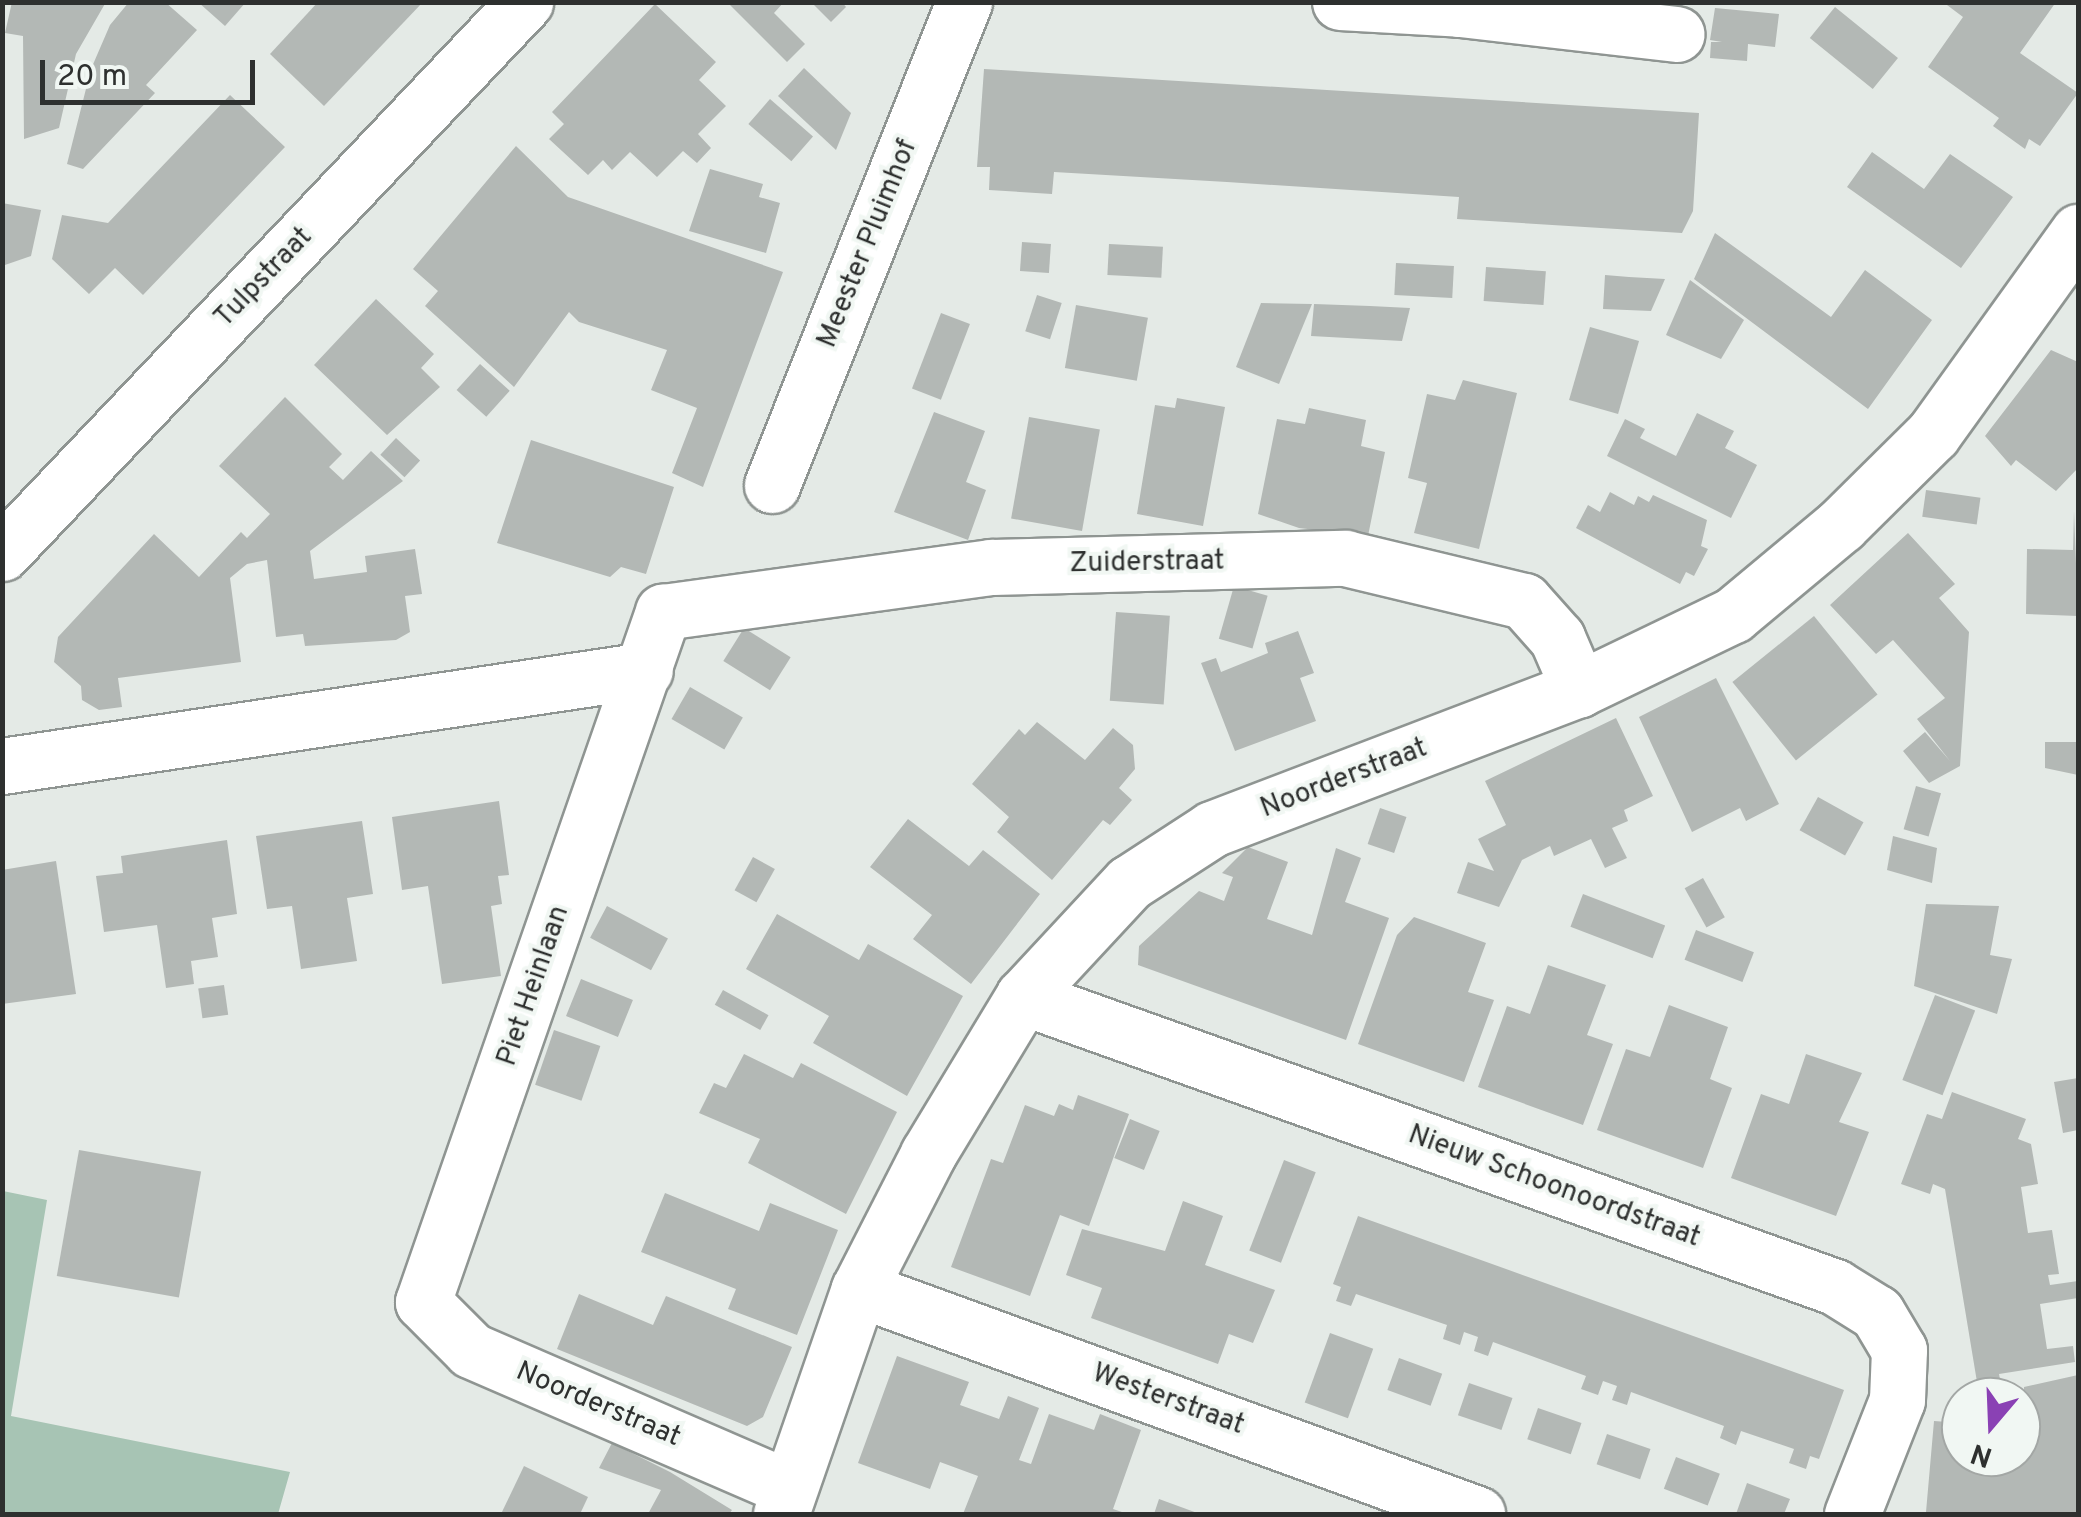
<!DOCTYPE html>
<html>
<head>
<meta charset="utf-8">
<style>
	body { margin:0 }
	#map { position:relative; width:2081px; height:1517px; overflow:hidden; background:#e4eae6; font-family:Overpass,sans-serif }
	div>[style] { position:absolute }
	.green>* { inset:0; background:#a7c4b4 }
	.building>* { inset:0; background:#b3b8b5; transform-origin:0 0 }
	.roads { filter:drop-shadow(2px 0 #8f9592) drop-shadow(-2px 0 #8f9592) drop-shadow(0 2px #8f9592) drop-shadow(0 -2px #8f9592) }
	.minor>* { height:55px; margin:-27.5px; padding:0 27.5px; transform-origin:27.5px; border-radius:27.5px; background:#fff }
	span { translate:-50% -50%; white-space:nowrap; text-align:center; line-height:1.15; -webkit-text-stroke:8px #f1f7f3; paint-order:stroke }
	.street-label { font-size:28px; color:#2e302f }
	.frame { position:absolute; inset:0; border:5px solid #2e302f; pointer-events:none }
	.north { position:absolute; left:1941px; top:1377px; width:100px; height:100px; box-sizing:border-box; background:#f1f7f3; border:2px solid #a3a7a5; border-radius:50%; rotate:199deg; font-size:28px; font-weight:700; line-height:40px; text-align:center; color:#2e302f }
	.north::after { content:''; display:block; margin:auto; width:35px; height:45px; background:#8a41b4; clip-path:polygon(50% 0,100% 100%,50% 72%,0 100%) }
	.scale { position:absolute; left:40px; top:60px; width:215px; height:45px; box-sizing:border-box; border:5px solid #2e302f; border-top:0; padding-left:12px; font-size:30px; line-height:35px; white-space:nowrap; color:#2e302f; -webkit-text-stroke:8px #f1f7f3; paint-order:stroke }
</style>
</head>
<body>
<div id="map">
	<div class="green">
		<i style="clip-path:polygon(3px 1191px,47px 1200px,11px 1416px,290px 1472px,278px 1514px,3px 1514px)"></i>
	</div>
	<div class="building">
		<i style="clip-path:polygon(12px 2px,106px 2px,76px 54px,59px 128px,24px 139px,23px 36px,5px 33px)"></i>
		<i style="clip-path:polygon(129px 2px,165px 2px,197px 30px,146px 85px,155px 93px,83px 169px,67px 164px,91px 69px,110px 25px)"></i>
		<i style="clip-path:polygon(198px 2px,246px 2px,225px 26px)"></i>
		<i style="clip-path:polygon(318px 2px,423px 2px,324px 106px,270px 54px)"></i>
		<i style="clip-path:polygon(727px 2px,784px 2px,774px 13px,805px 44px,787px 62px)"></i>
		<i style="clip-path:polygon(811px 2px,842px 2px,846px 7px,831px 22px)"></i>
		<i style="clip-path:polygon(1943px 2px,2056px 2px,2020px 53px,2078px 93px,2040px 146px,2029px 139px,2025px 149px,1993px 126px,1999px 118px,1928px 67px,1963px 17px)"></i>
		<i style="clip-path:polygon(655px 4px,716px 62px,699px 80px,726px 106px,698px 134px,711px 148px,697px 163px,683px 151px,657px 177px,630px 152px,612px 170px,603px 160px,588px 175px,549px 139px,564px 124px,552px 112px)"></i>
		<i style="left:1835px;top:7px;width:81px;height:40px;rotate:39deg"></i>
		<i style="clip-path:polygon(1715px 8px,1779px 14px,1775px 47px,1748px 44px,1747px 61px,1710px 58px,1711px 42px,1722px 42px,1710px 40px)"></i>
		<i style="clip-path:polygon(804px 68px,851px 113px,836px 150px,778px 96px)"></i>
		<i style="clip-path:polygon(984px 69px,1699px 113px,1693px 211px,1682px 233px,1457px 219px,1459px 197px,1227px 182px,1054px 172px,1052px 194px,989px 190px,990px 167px,977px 167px)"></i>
		<i style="clip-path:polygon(230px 95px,285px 147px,143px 295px,115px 268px,89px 294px,52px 259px,62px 215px,108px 223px)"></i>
		<i style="left:770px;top:99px;width:57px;height:33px;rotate:41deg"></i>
		<i style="clip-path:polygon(516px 146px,568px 197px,783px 272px,703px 487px,672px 473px,697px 408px,651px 390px,667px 350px,579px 322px,569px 312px,514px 387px,425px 306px,438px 291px,413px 269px)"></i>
		<i style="clip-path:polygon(1872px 152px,1924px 189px,1950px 154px,2013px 197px,1961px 268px,1847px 187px)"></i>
		<i style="clip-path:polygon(710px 169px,763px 184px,759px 197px,780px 203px,766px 253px,689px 231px)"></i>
		<i style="clip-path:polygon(2px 203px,41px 210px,31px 256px,2px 266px)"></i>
		<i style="clip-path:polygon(1715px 233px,1831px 317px,1865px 270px,1932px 320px,1868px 409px,1694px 279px)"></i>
		<i style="left:1022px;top:242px;width:29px;height:29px;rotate:4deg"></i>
		<i style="left:1109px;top:244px;width:54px;height:31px;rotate:3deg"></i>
		<i style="left:1396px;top:263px;width:58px;height:32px;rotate:3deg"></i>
		<i style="left:1486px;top:267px;width:60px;height:34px;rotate:4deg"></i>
		<i style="clip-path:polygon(1605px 275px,1629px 277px,1665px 279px,1651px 311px,1603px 309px)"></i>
		<i style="clip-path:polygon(1690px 280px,1744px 320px,1721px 359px,1666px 335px)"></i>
		<i style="left:1037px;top:295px;width:26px;height:38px;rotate:18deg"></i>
		<i style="clip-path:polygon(376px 299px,434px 354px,421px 368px,440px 387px,387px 435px,314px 365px)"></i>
		<i style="clip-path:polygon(1261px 303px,1312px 304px,1279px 384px,1236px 367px)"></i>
		<i style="clip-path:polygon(1314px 304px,1370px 306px,1410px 308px,1402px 341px,1311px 336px)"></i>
		<i style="left:1076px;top:305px;width:73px;height:64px;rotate:10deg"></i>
		<i style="left:941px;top:313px;width:31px;height:81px;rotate:21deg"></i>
		<i style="left:1590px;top:327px;width:51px;height:76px;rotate:16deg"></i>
		<i style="clip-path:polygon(2051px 350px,2078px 362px,2078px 468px,2056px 491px,2016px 460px,2011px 466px,1985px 436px)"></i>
		<i style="left:480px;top:364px;width:40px;height:35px;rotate:42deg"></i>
		<i style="clip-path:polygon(1463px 380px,1517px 393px,1479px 549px,1414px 533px,1427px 483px,1408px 478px,1427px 394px,1455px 400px)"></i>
		<i style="clip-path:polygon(285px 397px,342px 454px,329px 467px,343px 480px,371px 451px,403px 481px,310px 551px,314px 579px,367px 572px,365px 556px,415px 549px,422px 594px,405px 596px,410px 632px,396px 640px,305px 646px,303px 634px,276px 637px,267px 560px,247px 564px,230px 578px,241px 662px,118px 678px,122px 707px,99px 710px,82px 700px,81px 686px,54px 662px,58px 637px,154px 534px,199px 577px,241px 532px,247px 538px,270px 514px,219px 466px)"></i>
		<i style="clip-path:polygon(1177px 398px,1225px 407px,1203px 526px,1137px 514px,1155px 405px,1175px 408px)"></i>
		<i style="clip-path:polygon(1309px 408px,1366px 420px,1361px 446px,1385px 452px,1368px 536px,1299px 528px,1258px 514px,1277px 419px,1305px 424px)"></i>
		<i style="clip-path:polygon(934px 412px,985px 431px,966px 482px,986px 490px,968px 540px,894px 512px)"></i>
		<i style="clip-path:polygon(1697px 413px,1734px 431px,1725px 448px,1757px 465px,1731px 518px,1607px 456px,1625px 419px,1645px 429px,1640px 438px,1676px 456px)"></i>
		<i style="left:1029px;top:417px;width:72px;height:103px;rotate:10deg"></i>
		<i style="left:396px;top:438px;width:33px;height:23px;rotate:43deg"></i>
		<i style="clip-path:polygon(531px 440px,674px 487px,646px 574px,621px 567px,610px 577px,497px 543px)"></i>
		<i style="left:1926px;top:490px;width:55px;height:27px;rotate:8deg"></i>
		<i style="clip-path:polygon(1610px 492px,1634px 505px,1638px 496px,1649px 502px,1653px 495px,1707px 520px,1701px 546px,1708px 549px,1694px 576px,1686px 572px,1680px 584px,1576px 528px,1588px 505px,1600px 512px)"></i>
		<i style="clip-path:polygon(2074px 511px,2078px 616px,2026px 614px,2027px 549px,2073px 550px)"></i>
		<i style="clip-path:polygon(1908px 533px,1955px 584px,1939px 598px,1969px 632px,1960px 766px,1929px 783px,1903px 751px,1925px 732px,1950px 761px,1917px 719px,1945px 698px,1893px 640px,1876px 654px,1830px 605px)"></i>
		<i style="left:1234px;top:586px;width:35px;height:55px;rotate:16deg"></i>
		<i style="left:1116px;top:612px;width:54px;height:89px;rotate:4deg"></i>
		<i style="left:1814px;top:616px;width:101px;height:105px;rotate:51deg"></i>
		<i style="left:744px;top:628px;width:55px;height:39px;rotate:32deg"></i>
		<i style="clip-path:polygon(1298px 631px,1314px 673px,1300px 678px,1316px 721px,1235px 751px,1201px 663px,1216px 658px,1221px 672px,1268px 653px,1265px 643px)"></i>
		<i style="clip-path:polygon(1716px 678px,1779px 804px,1746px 821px,1740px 808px,1692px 832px,1639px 717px)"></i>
		<i style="left:690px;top:687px;width:61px;height:37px;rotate:30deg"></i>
		<i style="clip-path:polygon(1616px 718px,1653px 796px,1624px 810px,1628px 821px,1612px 828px,1627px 858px,1605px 868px,1591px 839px,1554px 856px,1550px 846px,1522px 860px,1499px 907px,1457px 893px,1468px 862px,1494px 871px,1478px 839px,1506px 825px,1485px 781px)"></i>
		<i style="clip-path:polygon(1037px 722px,1085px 760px,1113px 728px,1133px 745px,1135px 769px,1119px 788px,1132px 800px,1110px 825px,1103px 820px,1052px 880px,997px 832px,1009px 817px,972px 784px,1019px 729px,1025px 735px)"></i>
		<i style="clip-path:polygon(2045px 742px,2078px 742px,2078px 775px,2045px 768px)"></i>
		<i style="left:1916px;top:786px;width:26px;height:45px;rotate:16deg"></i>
		<i style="left:1818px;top:797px;width:52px;height:38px;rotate:29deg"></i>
		<i style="clip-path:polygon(499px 801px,509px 875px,498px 876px,502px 904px,491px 906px,501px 976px,442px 984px,428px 886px,402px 890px,392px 817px)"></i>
		<i style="left:1380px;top:808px;width:28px;height:38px;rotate:19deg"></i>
		<i style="clip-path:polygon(908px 819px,969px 866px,983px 850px,1040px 894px,971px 984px,913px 939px,932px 915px,870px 867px)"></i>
		<i style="clip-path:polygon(362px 821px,373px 894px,347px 898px,357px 961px,301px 969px,292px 906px,267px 909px,256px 836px)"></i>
		<i style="clip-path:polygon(1893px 836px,1937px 848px,1932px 883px,1887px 870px)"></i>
		<i style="clip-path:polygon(227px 840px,237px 914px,212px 918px,218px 957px,191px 961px,194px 984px,166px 988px,157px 925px,104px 932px,96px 876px,123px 873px,121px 856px)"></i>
		<i style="clip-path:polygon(1248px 847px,1288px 862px,1267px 919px,1312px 935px,1336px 848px,1361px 858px,1345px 902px,1389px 918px,1346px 1040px,1138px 965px,1139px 946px,1199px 891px,1224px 901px,1233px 877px,1222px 873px)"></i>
		<i style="left:753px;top:857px;width:25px;height:38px;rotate:29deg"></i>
		<i style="clip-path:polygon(56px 861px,76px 994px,2px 1004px,2px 870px)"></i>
		<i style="left:1703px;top:878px;width:45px;height:21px;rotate:61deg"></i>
		<i style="left:1583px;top:894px;width:88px;height:35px;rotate:21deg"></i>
		<i style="clip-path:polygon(1926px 904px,1999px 906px,1990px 955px,2012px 959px,1997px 1014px,1914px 986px)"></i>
		<i style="left:607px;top:906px;width:69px;height:36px;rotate:28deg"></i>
		<i style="clip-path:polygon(777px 914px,859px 960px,868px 944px,963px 996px,907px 1096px,813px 1043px,829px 1016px,746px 969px)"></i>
		<i style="clip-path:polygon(1414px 917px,1486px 943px,1468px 992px,1494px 1000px,1464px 1082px,1358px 1044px,1397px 935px)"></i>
		<i style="left:1696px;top:930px;width:62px;height:32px;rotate:21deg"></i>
		<i style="clip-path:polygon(1548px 965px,1606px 985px,1587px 1035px,1613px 1044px,1583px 1125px,1478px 1087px,1507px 1006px,1530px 1014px)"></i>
		<i style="left:581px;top:979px;width:56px;height:40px;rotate:22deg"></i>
		<i style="left:224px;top:985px;width:30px;height:26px;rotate:82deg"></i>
		<i style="left:723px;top:990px;width:52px;height:17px;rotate:29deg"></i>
		<i style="left:1935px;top:995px;width:43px;height:91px;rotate:21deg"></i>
		<i style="clip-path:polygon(1669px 1005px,1728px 1027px,1710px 1079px,1732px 1088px,1703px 1168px,1597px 1130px,1626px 1049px,1650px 1057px)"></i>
		<i style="left:554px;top:1030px;width:49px;height:58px;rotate:19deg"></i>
		<i style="clip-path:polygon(744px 1054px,793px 1078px,801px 1063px,897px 1112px,846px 1214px,748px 1163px,760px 1139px,699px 1113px,714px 1083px,726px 1088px)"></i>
		<i style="clip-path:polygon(1806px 1054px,1862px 1073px,1839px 1122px,1869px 1132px,1836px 1216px,1731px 1178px,1761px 1094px,1789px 1104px)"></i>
		<i style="clip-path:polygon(2078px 1078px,2078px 1130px,2063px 1133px,2054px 1082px)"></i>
		<i style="clip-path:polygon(1952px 1092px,2026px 1119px,2018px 1139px,2031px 1144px,2038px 1184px,2021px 1187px,2028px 1233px,2052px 1230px,2059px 1274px,2048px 1275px,2050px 1285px,2078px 1281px,2078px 1298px,2040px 1304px,2047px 1349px,2073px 1346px,2075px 1362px,1999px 1374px,2001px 1385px,1978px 1388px,1945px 1189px,1933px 1184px,1930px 1194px,1901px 1184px,1927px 1114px,1942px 1119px)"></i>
		<i style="clip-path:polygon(1078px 1095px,1129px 1114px,1089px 1226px,1060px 1215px,1030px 1296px,951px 1267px,991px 1159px,1003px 1163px,1025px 1105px,1054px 1116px,1059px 1104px,1073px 1110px)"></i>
		<i style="left:1130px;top:1119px;width:32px;height:42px;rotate:22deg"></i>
		<i style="left:79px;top:1150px;width:124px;height:128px;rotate:10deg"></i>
		<i style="left:1284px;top:1160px;width:34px;height:97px;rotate:21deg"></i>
		<i style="clip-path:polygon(665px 1193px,759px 1231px,770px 1203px,838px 1230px,797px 1335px,728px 1309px,736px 1289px,641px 1252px)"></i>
		<i style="clip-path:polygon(1183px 1201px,1223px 1216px,1205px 1265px,1275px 1290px,1253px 1343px,1229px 1334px,1218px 1364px,1091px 1318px,1102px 1288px,1066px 1275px,1082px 1229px,1165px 1251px)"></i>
		<i style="clip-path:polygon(1358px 1216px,1844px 1390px,1819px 1459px,1810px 1456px,1806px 1469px,1789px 1463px,1794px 1449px,1741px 1431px,1736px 1445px,1720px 1438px,1724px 1426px,1631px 1392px,1627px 1405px,1612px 1400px,1617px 1386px,1603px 1381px,1598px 1395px,1581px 1389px,1586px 1376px,1493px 1342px,1488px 1356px,1474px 1351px,1478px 1337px,1464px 1332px,1460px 1345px,1443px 1339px,1447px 1325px,1356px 1294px,1351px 1306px,1336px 1301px,1341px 1287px,1333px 1284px)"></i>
		<i style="clip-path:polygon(579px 1294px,653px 1325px,666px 1296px,792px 1347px,763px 1417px,747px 1426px,557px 1349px)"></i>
		<i style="left:1330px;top:1333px;width:46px;height:74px;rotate:20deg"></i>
		<i style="clip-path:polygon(897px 1356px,969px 1382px,960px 1405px,999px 1419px,1008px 1396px,1039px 1408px,1019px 1460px,1031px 1464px,1049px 1414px,1094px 1430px,1100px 1414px,1141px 1430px,1113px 1509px,1128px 1514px,963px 1514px,978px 1476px,940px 1462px,930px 1489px,858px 1463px)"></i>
		<i style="left:1399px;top:1358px;width:46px;height:34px;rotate:20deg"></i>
		<i style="clip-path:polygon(2078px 1375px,2078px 1514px,1926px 1512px,1934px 1421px,1961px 1423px,1961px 1457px,2021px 1457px,2024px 1387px)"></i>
		<i style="left:1469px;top:1383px;width:46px;height:34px;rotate:19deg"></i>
		<i style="left:1538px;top:1408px;width:46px;height:33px;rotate:19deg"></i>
		<i style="left:1607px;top:1434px;width:46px;height:32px;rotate:19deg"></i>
		<i style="clip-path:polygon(612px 1443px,670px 1472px,732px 1510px,729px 1514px,648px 1514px,661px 1490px,599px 1468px)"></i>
		<i style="left:1676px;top:1457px;width:47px;height:34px;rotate:21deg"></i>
		<i style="clip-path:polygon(524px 1466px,588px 1497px,580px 1514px,501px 1514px)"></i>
		<i style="clip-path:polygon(1747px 1483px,1790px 1499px,1784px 1514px,1736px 1514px)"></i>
		<i style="clip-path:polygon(1159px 1499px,1200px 1514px,1154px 1514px)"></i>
	</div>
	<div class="roads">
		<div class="minor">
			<i style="left:1340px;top:2px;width:120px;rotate:3.3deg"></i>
			<i style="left:1460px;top:9px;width:7px;rotate:-82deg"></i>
			<i style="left:1460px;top:9px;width:218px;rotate:6.6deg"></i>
			<i style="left:772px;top:485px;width:520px;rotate:-68.32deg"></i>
			<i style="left:2px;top:553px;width:760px;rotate:-46.49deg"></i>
			<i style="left:2px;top:766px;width:650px;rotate:-8.49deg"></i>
			<i style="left:1023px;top:997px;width:862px;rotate:19.65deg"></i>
			<i style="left:1835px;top:1287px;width:49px;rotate:31.8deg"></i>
			<i style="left:1877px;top:1313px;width:43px;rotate:59.3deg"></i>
			<i style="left:1899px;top:1350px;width:50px;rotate:92.3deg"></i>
			<i style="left:1897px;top:1400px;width:123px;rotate:111.5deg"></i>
			<i style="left:859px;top:1289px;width:658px;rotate:20.01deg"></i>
			<i style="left:787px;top:1487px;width:344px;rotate:-156.6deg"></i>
			<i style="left:471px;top:1350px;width:68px;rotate:-135deg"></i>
			<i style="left:423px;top:1302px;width:731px;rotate:-70.82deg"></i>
			<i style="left:663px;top:612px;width:331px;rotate:-7.8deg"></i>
			<i style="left:991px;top:567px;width:354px;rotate:-1.5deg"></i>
			<i style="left:1345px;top:558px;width:184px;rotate:13.5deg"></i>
			<i style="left:1524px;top:601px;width:50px;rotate:48.3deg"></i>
			<i style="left:1557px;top:638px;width:56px;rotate:66.7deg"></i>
			<i style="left:781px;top:1514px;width:238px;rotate:-70.9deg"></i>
			<i style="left:859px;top:1289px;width:152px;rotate:-62.9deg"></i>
			<i style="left:928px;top:1154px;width:184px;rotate:-58.8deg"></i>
			<i style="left:1023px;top:997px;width:156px;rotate:-47.1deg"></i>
			<i style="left:1129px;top:883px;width:99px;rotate:-33deg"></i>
			<i style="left:1212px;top:829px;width:393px;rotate:-20.9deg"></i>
			<i style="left:1579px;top:689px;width:171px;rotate:-25.7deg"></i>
			<i style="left:1733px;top:615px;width:141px;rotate:-39.8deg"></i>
			<i style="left:1841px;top:525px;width:129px;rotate:-44.7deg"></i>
			<i style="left:1933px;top:434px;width:249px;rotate:-54.3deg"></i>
		</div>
	</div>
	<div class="street-label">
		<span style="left:868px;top:244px;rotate:-68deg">Meester Pluimhof</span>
		<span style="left:264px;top:278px;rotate:-46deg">Tulpstraat</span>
		<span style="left:1147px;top:563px;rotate:-1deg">Zuiderstraat</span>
		<span style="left:1344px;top:779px;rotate:-21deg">Noorderstraat</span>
		<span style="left:534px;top:986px;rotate:-71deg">Piet Heinlaan</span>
		<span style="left:1554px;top:1187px;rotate:20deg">Nieuw Schoonoordstraat</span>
		<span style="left:1168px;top:1400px;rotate:20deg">Westerstraat</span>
		<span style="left:598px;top:1405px;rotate:23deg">Noorderstraat</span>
	</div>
	<div class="frame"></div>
	<div class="north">N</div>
	<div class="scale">20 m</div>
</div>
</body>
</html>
